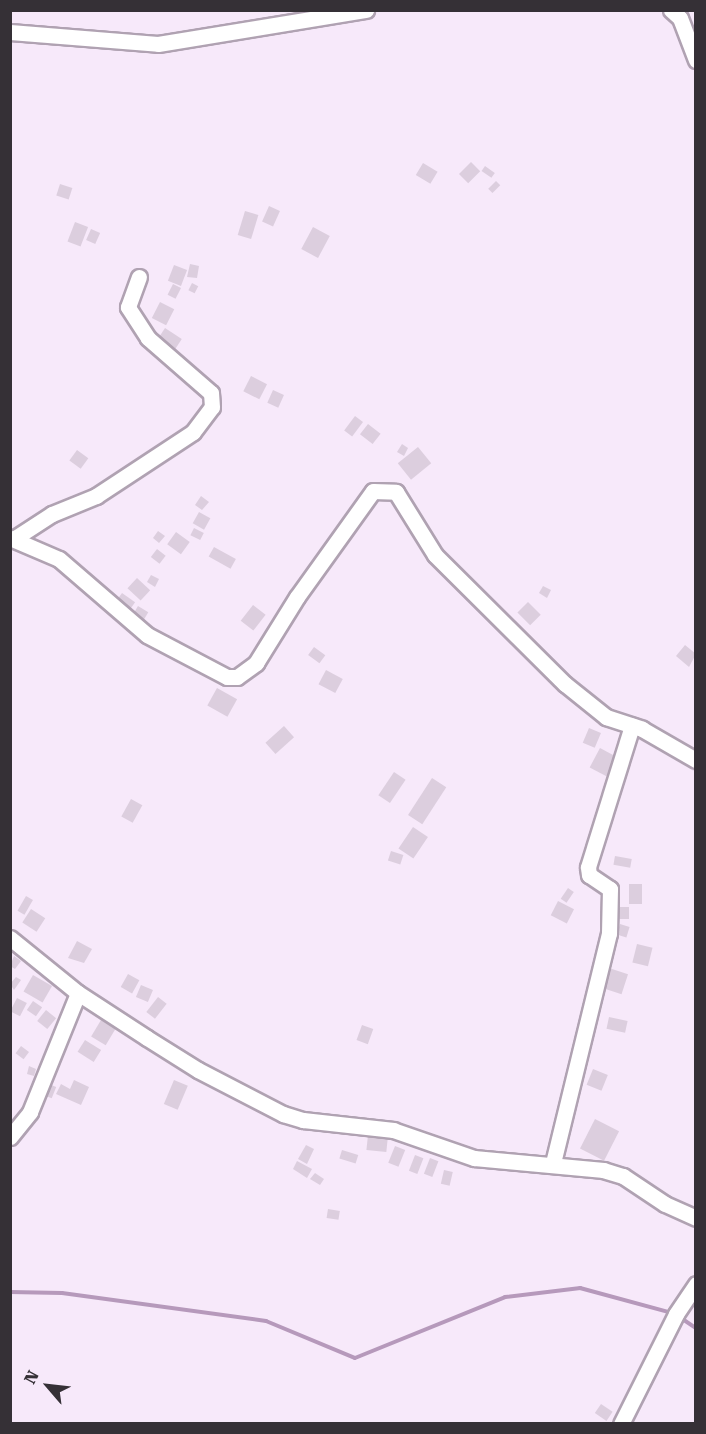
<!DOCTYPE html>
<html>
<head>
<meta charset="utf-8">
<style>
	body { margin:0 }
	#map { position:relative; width:706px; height:1434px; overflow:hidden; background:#f7e9fa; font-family:"Roboto Serif",serif }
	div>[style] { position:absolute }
	.stream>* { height:4px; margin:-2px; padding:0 2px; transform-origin:2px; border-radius:2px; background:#b699bb }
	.building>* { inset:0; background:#dccede; transform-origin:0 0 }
	.roads { filter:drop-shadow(2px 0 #b0a2b2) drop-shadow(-2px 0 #b0a2b2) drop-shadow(0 2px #b0a2b2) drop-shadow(0 -2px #b0a2b2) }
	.street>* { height:15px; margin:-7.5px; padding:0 7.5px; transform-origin:7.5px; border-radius:7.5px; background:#fff }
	span { translate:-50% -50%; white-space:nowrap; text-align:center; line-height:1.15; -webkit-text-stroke:4.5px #f7e9fa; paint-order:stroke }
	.frame { position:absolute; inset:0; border:12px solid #353036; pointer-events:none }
	.north { position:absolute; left:18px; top:1356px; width:60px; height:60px; -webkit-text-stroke:4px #f7e9fa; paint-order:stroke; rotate:298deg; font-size:16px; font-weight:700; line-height:24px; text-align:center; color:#353036 }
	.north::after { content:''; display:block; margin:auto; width:21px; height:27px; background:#353036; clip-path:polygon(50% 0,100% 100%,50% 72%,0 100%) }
</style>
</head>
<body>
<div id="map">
	<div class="stream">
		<i style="left:10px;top:1292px;width:52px;rotate:1.1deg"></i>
		<i style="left:62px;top:1293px;width:206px;rotate:7.8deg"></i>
		<i style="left:266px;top:1321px;width:96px;rotate:22.6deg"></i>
		<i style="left:355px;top:1358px;width:162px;rotate:-22.1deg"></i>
		<i style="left:505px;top:1297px;width:76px;rotate:-6.8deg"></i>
		<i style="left:580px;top:1288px;width:95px;rotate:15.2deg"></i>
		<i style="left:678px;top:1316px;width:22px;rotate:34deg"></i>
	</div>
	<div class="building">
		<i style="left:471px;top:162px;width:13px;height:17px;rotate:45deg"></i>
		<i style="left:423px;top:163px;width:17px;height:14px;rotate:31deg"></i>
		<i style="left:485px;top:166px;width:12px;height:6px;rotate:35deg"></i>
		<i style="left:496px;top:181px;width:6px;height:11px;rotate:45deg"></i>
		<i style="left:60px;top:184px;width:13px;height:12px;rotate:18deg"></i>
		<i style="left:269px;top:206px;width:12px;height:17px;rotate:24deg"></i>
		<i style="left:245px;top:211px;width:14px;height:25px;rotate:17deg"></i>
		<i style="left:75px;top:222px;width:14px;height:21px;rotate:21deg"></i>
		<i style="left:313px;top:227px;width:19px;height:25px;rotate:28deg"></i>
		<i style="left:91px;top:229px;width:10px;height:12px;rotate:24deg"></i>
		<i style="clip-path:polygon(190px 264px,199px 266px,197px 278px,187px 277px)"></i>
		<i style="left:174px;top:265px;width:14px;height:17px;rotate:21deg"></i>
		<i style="left:192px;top:283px;width:7px;height:8px;rotate:27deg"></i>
		<i style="left:173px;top:284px;width:9px;height:12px;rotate:27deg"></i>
		<i style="left:160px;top:302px;width:16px;height:18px;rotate:27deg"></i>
		<i style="left:165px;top:328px;width:20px;height:14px;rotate:33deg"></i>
		<i style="left:251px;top:376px;width:18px;height:17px;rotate:27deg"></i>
		<i style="left:273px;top:390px;width:12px;height:14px;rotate:24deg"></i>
		<i style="left:355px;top:416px;width:10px;height:18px;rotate:37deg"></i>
		<i style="left:368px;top:424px;width:16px;height:13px;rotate:38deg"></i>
		<i style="clip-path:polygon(402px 444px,408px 448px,404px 456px,397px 452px)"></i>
		<i style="left:418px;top:447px;width:21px;height:26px;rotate:51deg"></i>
		<i style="left:77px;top:450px;width:14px;height:13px;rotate:36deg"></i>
		<i style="clip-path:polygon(201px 496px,209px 502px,202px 510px,195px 505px)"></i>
		<i style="left:199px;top:512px;width:13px;height:13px;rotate:29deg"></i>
		<i style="left:194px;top:528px;width:11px;height:8px;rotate:27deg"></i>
		<i style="clip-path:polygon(158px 531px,165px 536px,159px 543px,153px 538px)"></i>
		<i style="left:176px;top:532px;width:17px;height:15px;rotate:36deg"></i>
		<i style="left:214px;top:547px;width:25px;height:11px;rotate:29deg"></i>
		<i style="left:157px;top:549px;width:11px;height:10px;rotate:38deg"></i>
		<i style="clip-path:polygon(151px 575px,159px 579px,155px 587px,147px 582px)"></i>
		<i style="left:137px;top:578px;width:18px;height:14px;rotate:43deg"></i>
		<i style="clip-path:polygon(543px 586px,551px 590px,547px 598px,539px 593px)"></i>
		<i style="left:122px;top:593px;width:16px;height:9px;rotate:35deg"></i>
		<i style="left:528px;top:602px;width:18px;height:15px;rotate:45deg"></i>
		<i style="left:253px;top:605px;width:16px;height:20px;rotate:38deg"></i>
		<i style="left:138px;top:606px;width:12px;height:9px;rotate:31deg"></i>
		<i style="clip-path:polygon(685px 645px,696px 654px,689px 667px,676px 656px)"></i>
		<i style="left:314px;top:647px;width:14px;height:10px;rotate:36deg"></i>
		<i style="left:326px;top:670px;width:19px;height:16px;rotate:28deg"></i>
		<i style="left:217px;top:688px;width:23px;height:20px;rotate:29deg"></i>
		<i style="left:284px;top:726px;width:15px;height:25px;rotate:48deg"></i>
		<i style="left:589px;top:728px;width:13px;height:16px;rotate:23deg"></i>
		<i style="left:600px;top:748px;width:19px;height:22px;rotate:28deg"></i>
		<i style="left:394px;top:772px;width:14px;height:28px;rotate:34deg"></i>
		<i style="left:432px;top:778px;width:17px;height:44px;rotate:33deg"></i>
		<i style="left:131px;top:799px;width:13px;height:20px;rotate:29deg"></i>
		<i style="left:413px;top:827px;width:18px;height:26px;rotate:34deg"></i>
		<i style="left:391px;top:851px;width:13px;height:10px;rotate:18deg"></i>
		<i style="left:615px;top:856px;width:17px;height:9px;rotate:10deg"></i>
		<i style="left:629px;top:884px;width:13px;height:20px"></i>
		<i style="left:568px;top:888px;width:7px;height:13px;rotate:34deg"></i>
		<i style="left:26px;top:896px;width:8px;height:17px;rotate:30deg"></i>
		<i style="left:558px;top:901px;width:18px;height:16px;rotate:27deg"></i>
		<i style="left:617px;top:907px;width:12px;height:12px"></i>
		<i style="left:31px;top:909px;width:17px;height:16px;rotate:33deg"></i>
		<i style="left:620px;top:924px;width:10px;height:11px;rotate:17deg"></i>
		<i style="clip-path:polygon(77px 941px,92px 949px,84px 963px,68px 958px)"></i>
		<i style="left:637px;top:944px;width:16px;height:19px;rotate:14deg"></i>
		<i style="clip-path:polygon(14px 956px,21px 961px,15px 969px,10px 966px)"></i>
		<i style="left:609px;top:968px;width:20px;height:21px;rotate:18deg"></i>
		<i style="left:128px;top:974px;width:13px;height:15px;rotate:29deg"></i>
		<i style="left:33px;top:975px;width:22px;height:19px;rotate:30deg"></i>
		<i style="clip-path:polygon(16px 977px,21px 980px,14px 990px,10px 984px)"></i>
		<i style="left:141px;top:985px;width:13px;height:13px;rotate:23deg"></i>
		<i style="left:158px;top:997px;width:11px;height:19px;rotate:38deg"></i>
		<i style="left:17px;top:998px;width:11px;height:15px;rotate:27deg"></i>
		<i style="left:33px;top:1001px;width:11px;height:11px;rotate:34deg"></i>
		<i style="left:46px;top:1010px;width:13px;height:14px;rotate:39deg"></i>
		<i style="left:104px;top:1015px;width:17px;height:25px;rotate:31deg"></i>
		<i style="left:609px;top:1017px;width:19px;height:12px;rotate:12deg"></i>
		<i style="left:362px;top:1025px;width:12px;height:16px;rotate:20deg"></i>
		<i style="left:85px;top:1040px;width:19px;height:14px;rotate:32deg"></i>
		<i style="left:21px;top:1046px;width:10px;height:9px;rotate:37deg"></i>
		<i style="clip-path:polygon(29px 1066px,36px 1069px,34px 1076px,27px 1074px)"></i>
		<i style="left:593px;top:1069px;width:16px;height:17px;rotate:22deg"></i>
		<i style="clip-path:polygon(74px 1080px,89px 1087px,81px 1105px,56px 1094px,61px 1084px,70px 1089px)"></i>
		<i style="left:174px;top:1080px;width:15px;height:26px;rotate:23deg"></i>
		<i style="left:46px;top:1083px;width:11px;height:12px;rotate:22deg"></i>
		<i style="left:595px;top:1119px;width:27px;height:33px;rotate:27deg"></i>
		<i style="left:368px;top:1135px;width:20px;height:15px;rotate:6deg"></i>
		<i style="clip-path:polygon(306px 1145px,314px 1149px,307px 1164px,298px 1159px)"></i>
		<i style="left:395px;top:1146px;width:11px;height:18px;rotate:22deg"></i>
		<i style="left:342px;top:1150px;width:17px;height:9px;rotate:17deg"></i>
		<i style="left:415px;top:1155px;width:9px;height:17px;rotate:21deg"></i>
		<i style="left:430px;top:1158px;width:9px;height:17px;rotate:21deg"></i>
		<i style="clip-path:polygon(297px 1161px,312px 1169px,307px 1178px,293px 1169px)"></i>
		<i style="left:444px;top:1170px;width:9px;height:14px;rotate:13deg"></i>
		<i style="clip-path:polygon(315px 1173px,324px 1179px,320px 1185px,310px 1179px)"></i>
		<i style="left:328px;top:1209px;width:12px;height:9px;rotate:9deg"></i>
		<i style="left:601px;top:1404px;width:14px;height:11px;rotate:34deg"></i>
	</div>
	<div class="roads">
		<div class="street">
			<i style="left:671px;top:10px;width:12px;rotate:42deg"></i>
			<i style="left:680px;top:18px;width:45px;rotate:69.1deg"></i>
			<i style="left:10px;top:32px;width:148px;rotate:4.6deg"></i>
			<i style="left:158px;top:44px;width:211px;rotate:-9.3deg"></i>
			<i style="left:10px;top:538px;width:53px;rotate:23.2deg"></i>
			<i style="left:59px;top:559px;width:116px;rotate:40.8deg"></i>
			<i style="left:147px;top:635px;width:90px;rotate:27.7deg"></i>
			<i style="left:227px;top:677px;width:10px"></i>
			<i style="left:237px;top:677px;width:24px;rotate:-36deg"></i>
			<i style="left:256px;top:663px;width:78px;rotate:-58.2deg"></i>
			<i style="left:297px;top:597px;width:130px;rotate:-54.4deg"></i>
			<i style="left:373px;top:491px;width:23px;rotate:2deg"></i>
			<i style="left:396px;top:492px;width:74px;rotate:58.2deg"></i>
			<i style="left:435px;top:555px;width:183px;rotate:44.8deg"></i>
			<i style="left:565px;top:684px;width:53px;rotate:38.8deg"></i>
			<i style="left:606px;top:717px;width:38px;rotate:18deg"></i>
			<i style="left:642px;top:729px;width:62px;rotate:29.9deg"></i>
			<i style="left:15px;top:538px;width:44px;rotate:-33deg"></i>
			<i style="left:52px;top:514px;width:48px;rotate:-22.2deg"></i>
			<i style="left:96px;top:496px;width:116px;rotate:-33.4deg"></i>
			<i style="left:193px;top:432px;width:31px;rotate:-53deg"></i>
			<i style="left:212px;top:407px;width:14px;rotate:-94deg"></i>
			<i style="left:211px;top:393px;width:84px;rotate:-138.9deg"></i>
			<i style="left:148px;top:338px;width:37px;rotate:-123deg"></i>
			<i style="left:128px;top:307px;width:32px;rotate:-70deg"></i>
			<i style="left:10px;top:938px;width:87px;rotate:39deg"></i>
			<i style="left:78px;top:993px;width:82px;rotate:33.1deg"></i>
			<i style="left:147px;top:1038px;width:60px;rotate:32.1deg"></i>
			<i style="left:198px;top:1070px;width:96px;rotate:27.4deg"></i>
			<i style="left:283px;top:1114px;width:21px;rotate:17deg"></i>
			<i style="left:303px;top:1120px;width:91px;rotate:6.3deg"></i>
			<i style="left:393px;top:1130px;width:86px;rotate:19.1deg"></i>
			<i style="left:474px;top:1158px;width:130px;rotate:5.3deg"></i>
			<i style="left:603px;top:1170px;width:21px;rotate:17deg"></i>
			<i style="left:623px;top:1176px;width:50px;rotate:33.7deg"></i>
			<i style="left:665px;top:1204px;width:34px;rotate:24deg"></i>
			<i style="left:10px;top:1137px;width:32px;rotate:-51deg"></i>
			<i style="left:30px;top:1112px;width:128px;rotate:-68deg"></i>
			<i style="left:553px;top:1163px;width:237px;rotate:-76.3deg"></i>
			<i style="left:609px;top:933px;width:44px;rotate:-88.7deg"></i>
			<i style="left:610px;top:889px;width:25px;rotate:-146deg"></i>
			<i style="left:589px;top:875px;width:8px;rotate:-97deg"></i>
			<i style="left:588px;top:867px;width:148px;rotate:-72.7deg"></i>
			<i style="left:621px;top:1424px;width:123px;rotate:-63.4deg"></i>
			<i style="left:676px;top:1314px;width:36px;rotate:-56deg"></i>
		</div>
	</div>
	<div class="frame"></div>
	<div class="north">N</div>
</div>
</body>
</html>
